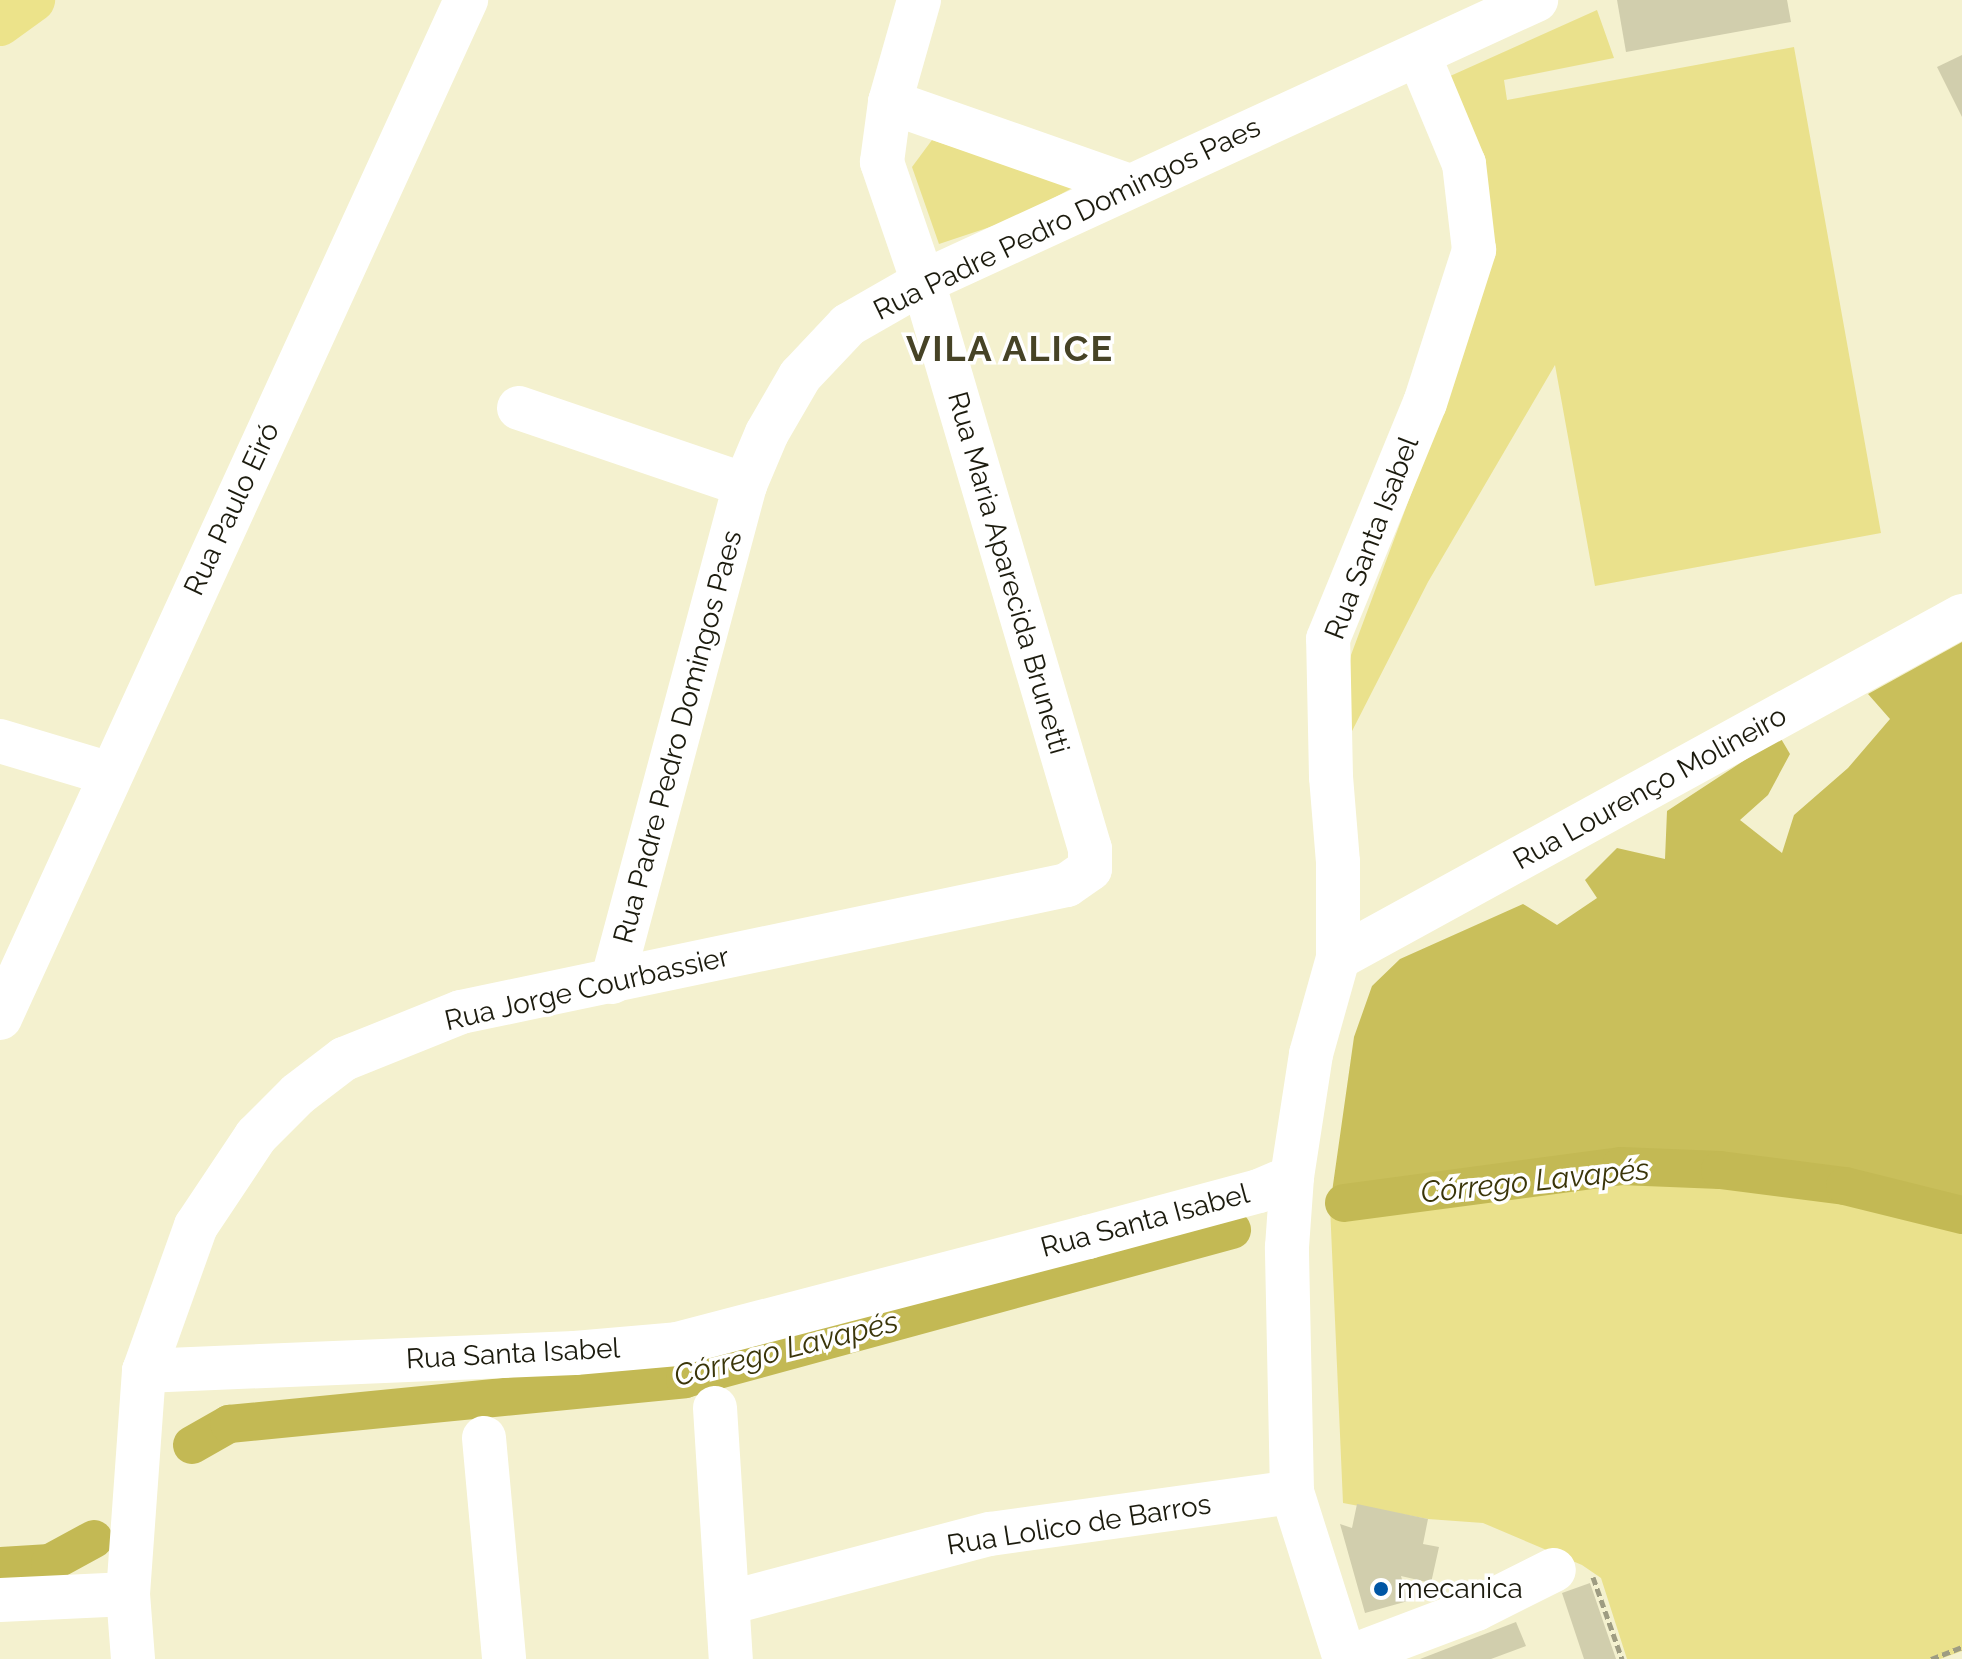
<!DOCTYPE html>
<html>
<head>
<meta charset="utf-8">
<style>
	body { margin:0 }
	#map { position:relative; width:1962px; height:1659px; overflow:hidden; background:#f4f1cf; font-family:Raleway,sans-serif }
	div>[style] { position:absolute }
	.green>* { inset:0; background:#eae18c }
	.forest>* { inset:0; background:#c9bf5b }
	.canal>* { height:38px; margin:-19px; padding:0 19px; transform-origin:19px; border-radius:19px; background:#c3b954 }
	.building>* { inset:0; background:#d1cead }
	.path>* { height:5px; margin-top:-2.5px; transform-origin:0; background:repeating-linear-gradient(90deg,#9e9c82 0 8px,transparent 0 12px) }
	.minor>* { height:44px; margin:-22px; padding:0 22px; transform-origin:22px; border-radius:22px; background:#fff }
	.major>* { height:44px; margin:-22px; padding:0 22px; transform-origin:22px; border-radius:22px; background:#ece38a }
	.dots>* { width:22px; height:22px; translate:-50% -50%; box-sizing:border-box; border:4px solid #fff; border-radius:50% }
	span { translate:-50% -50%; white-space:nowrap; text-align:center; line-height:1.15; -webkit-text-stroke:7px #fff; paint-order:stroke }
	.street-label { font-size:28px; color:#1c1b0e }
	.poi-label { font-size:28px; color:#1c1b0e }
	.left { translate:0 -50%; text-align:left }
	.water-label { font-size:30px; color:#3a3509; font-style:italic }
	.district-label { font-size:36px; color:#464326; font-weight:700; letter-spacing:2px }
</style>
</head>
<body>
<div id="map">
	<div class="green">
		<i style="clip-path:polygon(1597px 10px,1614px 58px,1504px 80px,1507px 100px,1794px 47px,1881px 533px,1595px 586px,1555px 365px,1428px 582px,1349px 737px,1342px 709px,1351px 655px,1455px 376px,1448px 77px)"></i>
		<i style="clip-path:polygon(932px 140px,1074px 187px,1017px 218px,939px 244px,912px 167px)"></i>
		<i style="clip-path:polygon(1621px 1166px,1720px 1170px,1845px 1186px,1962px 1215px,1962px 1651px,1940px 1659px,1627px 1659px,1601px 1578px,1582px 1565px,1483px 1523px,1428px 1519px,1343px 1503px,1330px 1206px)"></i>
	</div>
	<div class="forest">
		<i style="clip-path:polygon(1962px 642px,1962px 1215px,1845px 1185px,1720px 1170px,1621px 1166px,1330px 1206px,1354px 1037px,1372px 986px,1400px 959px,1523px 904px,1557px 925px,1597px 898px,1585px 880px,1617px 848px,1665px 859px,1667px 811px,1780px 737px,1790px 754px,1768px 795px,1740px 820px,1782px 853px,1794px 815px,1848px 768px,1890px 719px,1868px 694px)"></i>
	</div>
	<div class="canal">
		<i style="left:1344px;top:1203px;width:279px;rotate:-7.6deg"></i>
		<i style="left:1621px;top:1166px;width:99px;rotate:2.3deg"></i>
		<i style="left:1720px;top:1170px;width:126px;rotate:7.3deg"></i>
		<i style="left:1845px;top:1186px;width:121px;rotate:13.9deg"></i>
		<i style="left:192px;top:1445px;width:43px;rotate:-29.6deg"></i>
		<i style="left:229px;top:1424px;width:458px;rotate:-5.6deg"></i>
		<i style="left:685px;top:1379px;width:567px;rotate:-15.24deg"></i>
		<i style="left:0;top:1566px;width:50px;rotate:-3.4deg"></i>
		<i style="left:50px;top:1563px;width:50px;rotate:-28.6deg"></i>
	</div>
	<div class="building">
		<i style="clip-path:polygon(1617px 0,1787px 0,1791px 22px,1626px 52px)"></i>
		<i style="clip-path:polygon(1962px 55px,1962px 117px,1937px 67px)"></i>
		<i style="clip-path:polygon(1357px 1504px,1428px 1519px,1423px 1544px,1439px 1547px,1431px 1583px,1401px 1576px,1408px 1601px,1365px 1613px,1340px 1524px,1352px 1528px)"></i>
		<i style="clip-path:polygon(1590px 1583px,1616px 1659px,1584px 1659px,1562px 1593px)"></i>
		<i style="clip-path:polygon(1516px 1622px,1526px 1646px,1491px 1659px,1420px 1659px)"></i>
	</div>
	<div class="path">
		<i style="left:1593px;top:1577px;width:87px;rotate:70.5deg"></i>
		<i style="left:1931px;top:1659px;width:33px;rotate:-21deg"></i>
	</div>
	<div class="minor">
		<i style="left:890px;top:102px;width:251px;rotate:19.3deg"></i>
		<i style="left:519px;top:408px;width:239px;rotate:18.8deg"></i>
		<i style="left:0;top:741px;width:115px;rotate:16.7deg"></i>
		<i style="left:1338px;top:958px;width:712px;rotate:-28.73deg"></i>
		<i style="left:612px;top:982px;width:514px;rotate:-75.02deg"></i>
		<i style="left:745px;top:485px;width:56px;rotate:-67.1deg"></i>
		<i style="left:767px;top:433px;width:66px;rotate:-59.9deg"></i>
		<i style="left:800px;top:376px;width:70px;rotate:-46.7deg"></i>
		<i style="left:848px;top:325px;width:86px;rotate:-29.8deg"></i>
		<i style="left:923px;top:282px;width:675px;rotate:-24.7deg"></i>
		<i style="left:0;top:1018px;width:1120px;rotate:-65.4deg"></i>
		<i style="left:144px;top:1371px;width:431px;rotate:-2.4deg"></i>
		<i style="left:575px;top:1353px;width:102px;rotate:-5deg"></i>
		<i style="left:677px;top:1344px;width:425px;rotate:-14.6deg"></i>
		<i style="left:1088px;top:1237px;width:177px;rotate:-15.1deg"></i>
		<i style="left:1259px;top:1191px;width:36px;rotate:-23deg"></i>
		<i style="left:715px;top:1408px;width:252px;rotate:86.4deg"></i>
		<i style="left:484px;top:1438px;width:222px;rotate:84.8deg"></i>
		<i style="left:0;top:1600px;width:128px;rotate:-2.7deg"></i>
		<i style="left:728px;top:1603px;width:271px;rotate:-14.8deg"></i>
		<i style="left:990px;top:1534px;width:305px;rotate:-7.9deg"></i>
		<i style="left:133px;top:1659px;width:65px;rotate:-94.4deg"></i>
		<i style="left:128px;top:1594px;width:224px;rotate:-85.9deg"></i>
		<i style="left:144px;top:1371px;width:154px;rotate:-70.3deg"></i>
		<i style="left:196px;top:1226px;width:108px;rotate:-56.3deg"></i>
		<i style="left:256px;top:1136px;width:59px;rotate:-45deg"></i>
		<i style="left:298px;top:1094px;width:58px;rotate:-37.3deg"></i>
		<i style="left:344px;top:1059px;width:126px;rotate:-21.9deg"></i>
		<i style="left:461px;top:1012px;width:619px;rotate:-11.84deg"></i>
		<i style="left:1067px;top:885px;width:28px;rotate:-35deg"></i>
		<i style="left:1090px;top:869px;width:20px;rotate:-90deg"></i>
		<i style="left:1090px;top:849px;width:591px;rotate:-106.41deg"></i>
		<i style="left:923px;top:282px;width:127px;rotate:-108.9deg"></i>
		<i style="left:882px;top:162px;width:61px;rotate:-82.4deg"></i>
		<i style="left:890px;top:102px;width:106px;rotate:-74.1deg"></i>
		<i style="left:1344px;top:1659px;width:141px;rotate:-20.7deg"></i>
		<i style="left:1476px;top:1609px;width:87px;rotate:-26.6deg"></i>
		<i style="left:1345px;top:1659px;width:175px;rotate:-107.6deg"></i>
		<i style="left:1292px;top:1492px;width:245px;rotate:-91.2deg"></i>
		<i style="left:1287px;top:1247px;width:70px;rotate:-85.9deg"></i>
		<i style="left:1292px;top:1177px;width:124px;rotate:-81.2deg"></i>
		<i style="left:1311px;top:1054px;width:100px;rotate:-74.3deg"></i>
		<i style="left:1338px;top:958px;width:96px;rotate:-90deg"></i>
		<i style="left:1338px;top:862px;width:85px;rotate:-94.7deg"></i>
		<i style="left:1331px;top:777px;width:138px;rotate:-91.2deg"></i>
		<i style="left:1328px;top:639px;width:255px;rotate:-67.7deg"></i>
		<i style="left:1425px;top:403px;width:161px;rotate:-72.2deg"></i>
		<i style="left:1474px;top:250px;width:87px;rotate:-96.6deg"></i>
		<i style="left:1464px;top:164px;width:117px;rotate:-112.6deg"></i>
	</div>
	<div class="major">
		<i style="left:0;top:24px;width:41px;rotate:-36deg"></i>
	</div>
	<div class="dots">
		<i style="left:1381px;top:1589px;background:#0056a4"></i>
	</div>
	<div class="street-label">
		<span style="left:1067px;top:219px;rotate:-26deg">Rua Padre Pedro Domingos Paes</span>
		<span style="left:232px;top:509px;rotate:-65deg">Rua Paulo Eiró</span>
		<span style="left:1372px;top:538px;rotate:-69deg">Rua Santa Isabel</span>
		<span style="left:1008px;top:573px;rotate:74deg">Rua Maria Aparecida Brunetti</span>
		<span style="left:678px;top:737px;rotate:-75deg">Rua Padre Pedro Domingos Paes</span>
		<span style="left:1650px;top:788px;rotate:-29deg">Rua Lourenço Molineiro</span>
		<span style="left:587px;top:989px;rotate:-13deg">Rua Jorge Courbassier</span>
		<span style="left:1145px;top:1221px;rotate:-15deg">Rua Santa Isabel</span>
		<span style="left:513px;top:1354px;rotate:-3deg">Rua Santa Isabel</span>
		<span style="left:1079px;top:1525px;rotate:-9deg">Rua Lolico de Barros</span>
	</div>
	<div class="poi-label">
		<span class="left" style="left:1397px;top:1589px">mecanica</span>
	</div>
	<div class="water-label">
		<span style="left:1535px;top:1181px;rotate:-6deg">Córrego Lavapés</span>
		<span style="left:786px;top:1349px;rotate:-14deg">Córrego Lavapés</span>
	</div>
	<div class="district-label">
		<span style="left:1010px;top:349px">VILA ALICE</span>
	</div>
</div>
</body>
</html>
